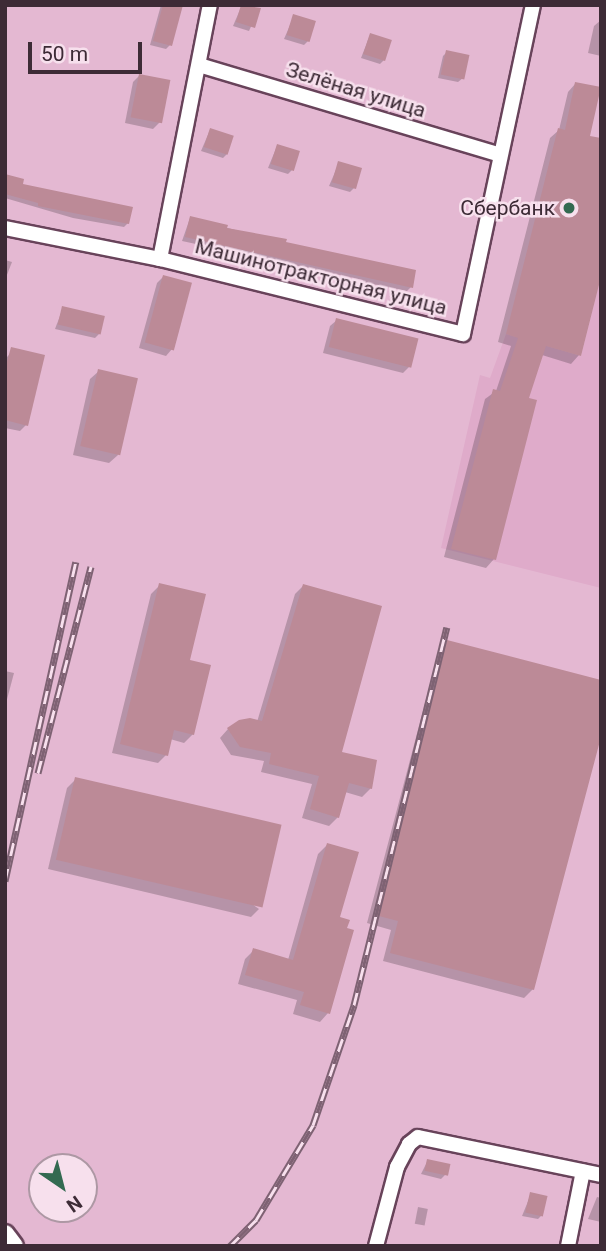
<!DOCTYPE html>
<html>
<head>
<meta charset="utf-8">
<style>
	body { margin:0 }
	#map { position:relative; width:606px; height:1251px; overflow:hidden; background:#e4b8d2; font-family:Roboto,sans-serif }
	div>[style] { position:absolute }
	.built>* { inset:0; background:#dfabca }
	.shadow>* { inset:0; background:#0003; transform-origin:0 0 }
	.building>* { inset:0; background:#bc8a97; transform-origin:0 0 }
	.roads { filter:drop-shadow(2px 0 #68435a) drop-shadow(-2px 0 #68435a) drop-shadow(0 2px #68435a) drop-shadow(0 -2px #68435a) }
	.minor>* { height:14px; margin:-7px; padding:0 7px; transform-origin:7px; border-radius:7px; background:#fff }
	.tertiary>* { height:18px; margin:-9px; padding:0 9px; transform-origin:9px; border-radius:9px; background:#fff }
	.rail>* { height:7px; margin-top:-3.5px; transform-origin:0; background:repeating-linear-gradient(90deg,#f7e0ed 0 13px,#7e6273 0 26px); box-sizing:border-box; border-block:2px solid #7e6273 }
	.dots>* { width:19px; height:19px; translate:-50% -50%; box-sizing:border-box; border:4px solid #f7e0ed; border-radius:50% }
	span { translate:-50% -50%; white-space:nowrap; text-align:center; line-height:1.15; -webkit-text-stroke:5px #f7e0ed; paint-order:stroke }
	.street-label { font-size:21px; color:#3d2b36 }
	.poi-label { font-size:21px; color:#3d2b36 }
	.right { translate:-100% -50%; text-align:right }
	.frame { position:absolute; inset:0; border:7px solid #3d2b36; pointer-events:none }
	.north { position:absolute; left:28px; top:1153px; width:70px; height:70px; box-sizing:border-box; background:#f7e0ed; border:2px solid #ad98a4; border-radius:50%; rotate:145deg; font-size:19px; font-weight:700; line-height:28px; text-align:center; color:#3d2b36 }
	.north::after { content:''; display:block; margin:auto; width:24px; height:32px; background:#336a51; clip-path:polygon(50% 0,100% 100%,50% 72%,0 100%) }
	.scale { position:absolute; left:28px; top:42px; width:114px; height:32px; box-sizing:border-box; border:4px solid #3d2b36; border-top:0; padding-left:9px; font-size:21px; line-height:24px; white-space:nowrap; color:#3d2b36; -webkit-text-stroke:5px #f7e0ed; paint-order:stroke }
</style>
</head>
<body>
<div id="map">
	<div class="built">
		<i style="clip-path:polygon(601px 277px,601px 588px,441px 548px,480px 375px,490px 378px,506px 334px,581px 356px)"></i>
	</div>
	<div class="shadow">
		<i style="clip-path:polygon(161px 5px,181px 5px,170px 45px,166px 49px,150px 45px)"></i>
		<i style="clip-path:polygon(242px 5px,259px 9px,249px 31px,233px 26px)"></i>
		<i style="clip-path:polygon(294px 16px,308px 41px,304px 45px,284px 39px)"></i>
		<i style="clip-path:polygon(601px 20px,601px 56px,588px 53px,594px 26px)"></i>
		<i style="clip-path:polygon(370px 35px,384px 60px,380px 64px,361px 58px)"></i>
		<i style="clip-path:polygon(447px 52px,463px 78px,458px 82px,438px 78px,443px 56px)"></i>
		<i style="clip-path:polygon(139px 76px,160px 122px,153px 129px,125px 123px,133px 82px)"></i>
		<i style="clip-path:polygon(576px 83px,588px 137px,579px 355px,571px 364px,542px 355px,527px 399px,494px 559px,486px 568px,444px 557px,485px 399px,496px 391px,511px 346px,498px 342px,550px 138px,559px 130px,568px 92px)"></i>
		<i style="clip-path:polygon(210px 130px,227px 154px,223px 158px,201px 151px)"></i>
		<i style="clip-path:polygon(277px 146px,292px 170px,288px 174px,268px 168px)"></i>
		<i style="clip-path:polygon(339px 163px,354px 188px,350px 192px,329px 186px)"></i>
		<i style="clip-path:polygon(5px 176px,21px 185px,128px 223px,124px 227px,73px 218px,5px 198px)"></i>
		<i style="clip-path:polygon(190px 218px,284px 243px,411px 287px,407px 291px,362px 282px,363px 280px,182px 241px)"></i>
		<i style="clip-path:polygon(5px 260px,12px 262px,5px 280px)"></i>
		<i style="clip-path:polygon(163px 277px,172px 349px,166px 356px,139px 348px,157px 283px)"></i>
		<i style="clip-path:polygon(63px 308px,99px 334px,95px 338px,55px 329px)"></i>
		<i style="clip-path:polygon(337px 320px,409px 367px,403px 373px,323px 353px,330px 326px)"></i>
		<i style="clip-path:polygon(10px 354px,26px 425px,20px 431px,5px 428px,5px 359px)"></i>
		<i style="clip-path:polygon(99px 371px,118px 455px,109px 463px,73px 455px,90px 379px)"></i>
		<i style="clip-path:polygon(160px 585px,188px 662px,193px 734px,184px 743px,170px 739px,166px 755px,158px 763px,112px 753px,151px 594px)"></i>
		<i style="clip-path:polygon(303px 586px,339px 753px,371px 788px,362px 797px,345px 792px,338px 817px,329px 826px,302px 818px,312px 784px,261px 772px,264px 761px,231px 755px,220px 738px,228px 729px,257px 722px,295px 594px)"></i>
		<i style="clip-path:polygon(448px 642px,533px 989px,524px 998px,383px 961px,391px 930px,367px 923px,439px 650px)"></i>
		<i style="clip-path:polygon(5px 671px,14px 673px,5px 707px)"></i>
		<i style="clip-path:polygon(76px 779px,259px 909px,251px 917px,48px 869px,67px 788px)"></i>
		<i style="clip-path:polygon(327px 845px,338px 918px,328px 1013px,320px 1022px,293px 1014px,297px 1000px,238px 984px,245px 959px,254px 950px,288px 960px,318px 854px)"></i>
		<i style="clip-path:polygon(428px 1160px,445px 1175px,441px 1179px,421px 1174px)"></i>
		<i style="clip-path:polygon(531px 1194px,542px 1215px,538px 1219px,522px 1216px)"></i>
		<i style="clip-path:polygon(597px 1197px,601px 1198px,601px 1222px,588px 1219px)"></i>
		<i style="left:418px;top:1207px;width:10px;height:17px;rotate:11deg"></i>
	</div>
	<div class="building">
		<i style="clip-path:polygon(163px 5px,183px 5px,172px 46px,153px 41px)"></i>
		<i style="clip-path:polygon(241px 5px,261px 8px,255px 28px,236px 22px)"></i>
		<i style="left:293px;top:14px;width:24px;height:22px;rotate:17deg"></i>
		<i style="left:370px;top:33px;width:23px;height:22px;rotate:18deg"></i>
		<i style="left:446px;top:50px;width:24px;height:25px;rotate:12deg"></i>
		<i style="left:139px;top:74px;width:32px;height:44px;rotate:11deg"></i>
		<i style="clip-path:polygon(575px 82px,601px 87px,590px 136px,601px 138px,601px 277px,581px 356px,546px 346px,529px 398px,537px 400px,496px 560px,451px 549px,493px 389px,500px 391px,518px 338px,506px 334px,558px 128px,565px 130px)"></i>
		<i style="left:210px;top:128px;width:25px;height:20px;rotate:18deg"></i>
		<i style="left:277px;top:144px;width:24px;height:21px;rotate:17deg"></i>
		<i style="left:338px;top:161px;width:25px;height:22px;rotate:16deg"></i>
		<i style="clip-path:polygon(5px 174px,24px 179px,23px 184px,133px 207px,129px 224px,38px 206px,38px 203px,5px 194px)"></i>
		<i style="clip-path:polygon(190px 216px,228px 225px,227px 228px,287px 239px,286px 242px,416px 270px,413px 288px,185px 237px)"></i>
		<i style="left:163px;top:275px;width:30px;height:70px;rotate:15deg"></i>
		<i style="left:62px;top:306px;width:44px;height:19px;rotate:13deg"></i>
		<i style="left:336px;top:318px;width:85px;height:30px;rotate:14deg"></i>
		<i style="clip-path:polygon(11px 347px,45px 355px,28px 426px,5px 420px,5px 369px)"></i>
		<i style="left:98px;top:369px;width:41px;height:79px;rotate:13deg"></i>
		<i style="clip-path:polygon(159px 583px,206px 594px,190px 660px,211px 665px,194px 735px,174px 730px,168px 756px,120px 744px)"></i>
		<i style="clip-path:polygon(303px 584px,382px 606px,342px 752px,377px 760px,372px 789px,349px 783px,339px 818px,310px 809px,319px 776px,269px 764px,271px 753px,240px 747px,227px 728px,239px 720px,250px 718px,262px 721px)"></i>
		<i style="clip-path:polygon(447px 640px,601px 680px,601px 737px,534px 990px,390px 953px,398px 921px,375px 915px)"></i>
		<i style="left:75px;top:777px;width:212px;height:85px;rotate:13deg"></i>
		<i style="clip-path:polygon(327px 843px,359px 852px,340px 917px,350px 920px,347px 928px,354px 930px,330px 1014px,300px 1005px,304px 992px,245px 975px,253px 948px,293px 960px)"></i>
		<i style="left:427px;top:1159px;width:24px;height:12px;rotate:12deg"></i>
		<i style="left:530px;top:1192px;width:18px;height:21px;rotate:13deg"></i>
	</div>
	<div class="roads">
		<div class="minor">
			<i style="left:199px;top:65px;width:314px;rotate:16.6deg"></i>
			<i style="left:5px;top:228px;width:158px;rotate:11.3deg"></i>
			<i style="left:160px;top:259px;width:312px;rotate:13.9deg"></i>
			<i style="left:463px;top:334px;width:336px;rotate:-78deg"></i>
			<i style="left:160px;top:259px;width:259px;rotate:-78.9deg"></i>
			<i style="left:376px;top:1246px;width:82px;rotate:-75.1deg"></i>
			<i style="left:397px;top:1167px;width:26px;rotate:-62deg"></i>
			<i style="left:409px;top:1144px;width:11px;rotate:-38deg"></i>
			<i style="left:418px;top:1137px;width:187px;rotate:11.7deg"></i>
			<i style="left:568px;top:1246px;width:76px;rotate:-78.7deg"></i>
		</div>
		<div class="tertiary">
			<i style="left:5px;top:1234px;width:15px;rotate:53deg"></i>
		</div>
	</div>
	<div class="rail">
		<i style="left:38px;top:773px;width:213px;rotate:-75.6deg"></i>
		<i style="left:5px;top:881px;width:327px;rotate:-77.5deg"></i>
		<i style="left:230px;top:1246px;width:37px;rotate:-45deg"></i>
		<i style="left:256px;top:1220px;width:111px;rotate:-59deg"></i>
		<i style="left:313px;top:1125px;width:127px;rotate:-71.1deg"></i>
		<i style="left:354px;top:1005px;width:389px;rotate:-76.2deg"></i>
	</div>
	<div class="dots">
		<i style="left:569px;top:208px;background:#336a51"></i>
	</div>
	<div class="street-label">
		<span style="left:356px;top:90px;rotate:17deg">Зелёная улица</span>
		<span style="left:321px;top:277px;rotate:14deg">Машинотракторная улица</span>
	</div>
	<div class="poi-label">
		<span class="right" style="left:555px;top:208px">Сбербанк</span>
	</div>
	<div class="frame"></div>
	<div class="north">N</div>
	<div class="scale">50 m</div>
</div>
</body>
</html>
